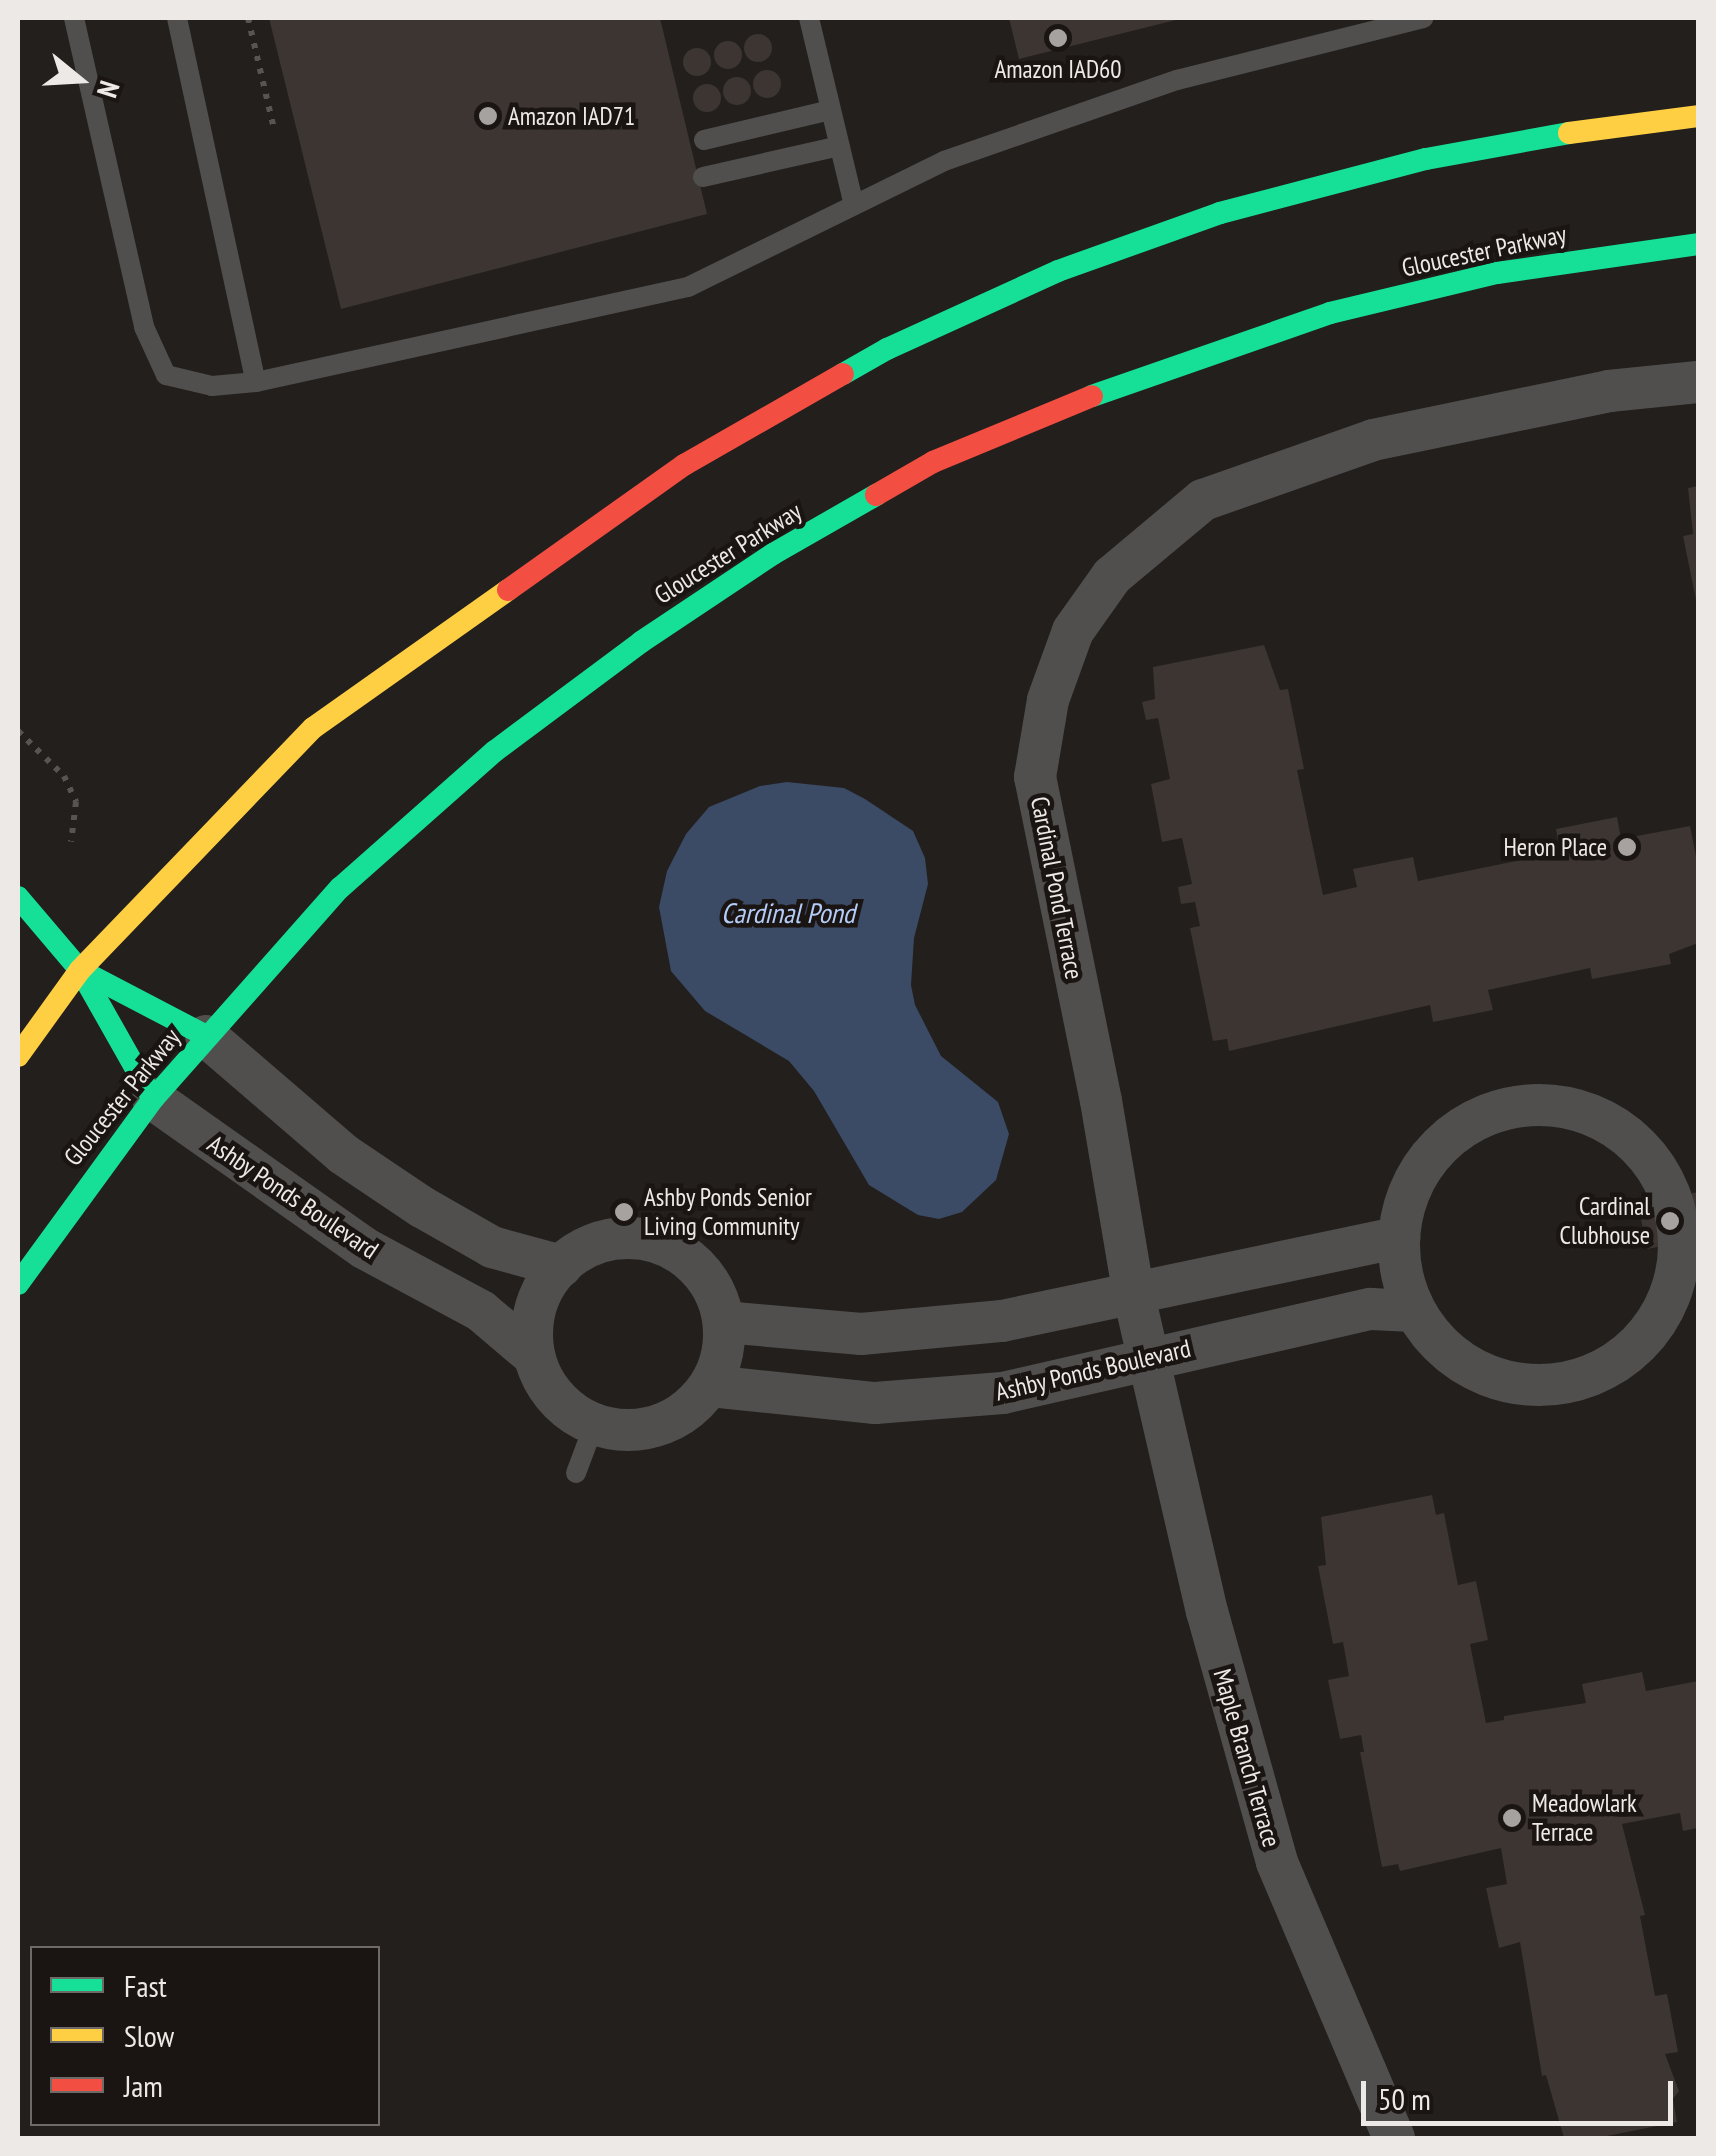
<!DOCTYPE html>
<html>
<head>
<meta charset="utf-8">
<style>
	body { margin:0 }
	#map { position:relative; width:1716px; height:2156px; overflow:hidden; background:#221f1d; font-family:"PT Sans Narrow",sans-serif }
	div>[style] { position:absolute }
	.water>* { inset:0; background:#3b4a65 }
	.building>* { inset:0; background:#3c3531 }
	.round { border-radius:50% }
	.path>* { height:6px; margin-top:-3px; transform-origin:0; background:repeating-linear-gradient(90deg,#575453 0 5px,transparent 0 13px) }
	.lane>* { height:20px; margin:-10px; padding:0 10px; transform-origin:10px; border-radius:10px; background:#514f4d }
	.street>* { height:42px; margin:-21px; padding:0 21px; transform-origin:21px; border-radius:21px; background:#514f4d }
	.street>.ring { margin:-21px; padding:0; box-sizing:content-box; background:none; border:42px solid #514f4d; border-radius:50% }
	.fast>* { height:22px; margin:-11px; padding:0 11px; transform-origin:11px; border-radius:11px; background:#16e098 }
	.slow>* { height:22px; margin:-11px; padding:0 11px; transform-origin:11px; border-radius:11px; background:#ffcf43 }
	.jam>* { height:22px; margin:-11px; padding:0 11px; transform-origin:11px; border-radius:11px; background:#f24e42 }
	.dots>* { width:28px; height:28px; translate:-50% -50%; box-sizing:border-box; border:5px solid #1a1512; border-radius:50% }
	span { translate:-50% -50%; white-space:nowrap; text-align:center; line-height:1.15; -webkit-text-stroke:9px #1a1512; paint-order:stroke }
	.poi-label { font-size:25px; color:#ede9e7 }
	.left { translate:0 -50%; text-align:left }
	.right { translate:-100% -50%; text-align:right }
	.street-label { font-size:25px; color:#ede9e7 }
	.water-label { font-size:28px; color:#b4ccf8; font-style:italic }
	.frame { position:absolute; inset:0; border:20px solid #ede9e7; pointer-events:none }
	.legend { position:absolute; left:30px; top:1946px; width:350px; height:180px; box-sizing:border-box; background:#1a1512; border:2px solid #6e6a67; margin:0; padding:12px 18px; list-style:none; font-size:30px; color:#ede9e7 }
	.legend li { display:flex; align-items:center; gap:20px; height:50px }
	.legend b { width:50px; border:2px solid #6e6a67 }
	.north { position:absolute; left:30px; top:30px; width:100px; height:100px; -webkit-text-stroke:8px #1a1512; paint-order:stroke; rotate:108deg; font-size:28px; font-weight:700; line-height:40px; text-align:center; color:#ede9e7 }
	.north::after { content:''; display:block; margin:auto; width:35px; height:45px; background:#ede9e7; clip-path:polygon(50% 0,100% 100%,50% 72%,0 100%) }
	.scale { position:absolute; left:1361px; top:2081px; width:312px; height:45px; box-sizing:border-box; border:5px solid #ede9e7; border-top:0; padding-left:12px; font-size:30px; line-height:35px; white-space:nowrap; color:#ede9e7; -webkit-text-stroke:8px #1a1512; paint-order:stroke }
</style>
</head>
<body>
<div id="map">
	<div class="water">
		<i style="clip-path:polygon(787px 782px,844px 788px,865px 799px,913px 831px,925px 858px,928px 884px,914px 938px,911px 985px,915px 1005px,941px 1056px,998px 1102px,1009px 1134px,996px 1180px,962px 1212px,939px 1219px,918px 1215px,869px 1185px,814px 1091px,789px 1061px,705px 1011px,671px 971px,659px 907px,667px 871px,686px 834px,709px 807px,760px 786px)"></i>
	</div>
	<div class="building">
		<i style="clip-path:polygon(269px 18px,660px 18px,707px 214px,341px 309px)"></i>
		<i style="clip-path:polygon(1009px 18px,1179px 18px,1180px 19px,1019px 59px)"></i>
		<i class="round" style="left:744px;top:34px;width:28px;height:28px"></i>
		<i class="round" style="left:714px;top:41px;width:28px;height:28px"></i>
		<i class="round" style="left:683px;top:48px;width:28px;height:28px"></i>
		<i class="round" style="left:753px;top:70px;width:28px;height:28px"></i>
		<i class="round" style="left:723px;top:77px;width:28px;height:28px"></i>
		<i class="round" style="left:693px;top:84px;width:28px;height:28px"></i>
		<i style="clip-path:polygon(1698px 486px,1698px 604px,1697px 605px,1683px 536px,1693px 534px,1688px 488px)"></i>
		<i style="clip-path:polygon(1264px 645px,1280px 690px,1288px 689px,1304px 769px,1297px 770px,1323px 895px,1357px 887px,1353px 869px,1413px 857px,1418px 881px,1560px 852px,1556px 829px,1617px 817px,1621px 839px,1690px 826px,1698px 866px,1698px 943px,1669px 954px,1671px 964px,1592px 979px,1590px 968px,1488px 990px,1493px 1010px,1433px 1022px,1430px 1005px,1229px 1051px,1227px 1039px,1213px 1041px,1190px 928px,1200px 926px,1195px 902px,1181px 904px,1178px 887px,1192px 884px,1182px 838px,1162px 842px,1151px 784px,1170px 779px,1158px 718px,1146px 720px,1142px 702px,1155px 699px,1153px 667px)"></i>
		<i style="clip-path:polygon(1698px 1192px,1698px 1239px,1647px 1249px,1638px 1204px)"></i>
		<i style="clip-path:polygon(1432px 1495px,1436px 1515px,1444px 1513px,1458px 1585px,1476px 1581px,1488px 1640px,1470px 1644px,1486px 1723px,1504px 1720px,1504px 1716px,1586px 1703px,1582px 1684px,1642px 1672px,1646px 1691px,1698px 1681px,1698px 1828px,1683px 1831px,1680px 1813px,1622px 1824px,1645px 1915px,1640px 1916px,1655px 1996px,1667px 1994px,1678px 2052px,1665px 2054px,1679px 2091px,1673px 2099px,1677px 2122px,1597px 2138px,1564px 2138px,1546px 2075px,1542px 2076px,1520px 1942px,1499px 1948px,1486px 1888px,1507px 1884px,1501px 1848px,1400px 1871px,1398px 1864px,1382px 1867px,1360px 1752px,1364px 1752px,1361px 1735px,1340px 1739px,1328px 1680px,1349px 1676px,1343px 1642px,1333px 1644px,1318px 1566px,1326px 1565px,1321px 1517px)"></i>
	</div>
	<div class="path">
		<i style="left:248px;top:18px;width:110px;rotate:76.8deg"></i>
		<i style="left:18px;top:731px;width:64px;rotate:44.4deg"></i>
		<i style="left:64px;top:776px;width:29px;rotate:65deg"></i>
		<i style="left:76px;top:802px;width:40px;rotate:97.1deg"></i>
	</div>
	<div class="lane">
		<i style="left:74px;top:18px;width:317px;rotate:77.2deg"></i>
		<i style="left:144px;top:327px;width:53px;rotate:65.4deg"></i>
		<i style="left:166px;top:375px;width:47px;rotate:13.4deg"></i>
		<i style="left:212px;top:386px;width:44px;rotate:-5.2deg"></i>
		<i style="left:256px;top:382px;width:442px;rotate:-12.4deg"></i>
		<i style="left:688px;top:287px;width:285px;rotate:-26.2deg"></i>
		<i style="left:944px;top:161px;width:247px;rotate:-19.2deg"></i>
		<i style="left:1177px;top:80px;width:254px;rotate:-14.1deg"></i>
		<i style="left:177px;top:18px;width:372px;rotate:77.8deg"></i>
		<i style="left:809px;top:18px;width:192px;rotate:76.5deg"></i>
		<i style="left:704px;top:140px;width:130px;rotate:-13.3deg"></i>
		<i style="left:703px;top:177px;width:140px;rotate:-12.8deg"></i>
		<i style="left:576px;top:1473px;width:51px;rotate:-69.4deg"></i>
	</div>
	<div class="street">
		<i style="left:206px;top:1036px;width:181px;rotate:40.7deg"></i>
		<i style="left:343px;top:1154px;width:95px;rotate:33.9deg"></i>
		<i style="left:422px;top:1207px;width:81px;rotate:29.7deg"></i>
		<i style="left:492px;top:1247px;width:72px;rotate:15.4deg"></i>
		<i style="left:153px;top:1099px;width:258px;rotate:35.2deg"></i>
		<i style="left:364px;top:1248px;width:133px;rotate:28.3deg"></i>
		<i style="left:481px;top:1311px;width:70px;rotate:40.3deg"></i>
		<i class="ring" style="left:1399px;top:1105px;width:238px;height:238px"></i>
		<i class="ring" style="left:532px;top:1238px;width:150px;height:150px"></i>
		<i style="left:724px;top:1322px;width:138px;rotate:5deg"></i>
		<i style="left:861px;top:1334px;width:142px;rotate:-5.3deg"></i>
		<i style="left:1002px;top:1321px;width:406px;rotate:-11.9deg"></i>
		<i style="left:710px;top:1386px;width:166px;rotate:5.9deg"></i>
		<i style="left:875px;top:1403px;width:128px;rotate:-4.5deg"></i>
		<i style="left:1003px;top:1393px;width:377px;rotate:-12.9deg"></i>
		<i style="left:1371px;top:1309px;width:43px;rotate:2.7deg"></i>
		<i style="left:1394px;top:2138px;width:300px;rotate:-113deg"></i>
		<i style="left:1277px;top:1862px;width:260px;rotate:-105.6deg"></i>
		<i style="left:1207px;top:1612px;width:324px;rotate:-103deg"></i>
		<i style="left:1134px;top:1296px;width:198px;rotate:-99.6deg"></i>
		<i style="left:1101px;top:1101px;width:331px;rotate:-101.5deg"></i>
		<i style="left:1035px;top:777px;width:78px;rotate:-80.4deg"></i>
		<i style="left:1048px;top:700px;width:73px;rotate:-70.1deg"></i>
		<i style="left:1073px;top:631px;width:67px;rotate:-54.7deg"></i>
		<i style="left:1112px;top:576px;width:119px;rotate:-39.9deg"></i>
		<i style="left:1203px;top:500px;width:180px;rotate:-19.4deg"></i>
		<i style="left:1373px;top:440px;width:241px;rotate:-11.7deg"></i>
		<i style="left:1609px;top:391px;width:89px;rotate:-5.8deg"></i>
	</div>
	<div class="fast">
		<i style="left:843px;top:374px;width:51px;rotate:-29.6deg"></i>
		<i style="left:887px;top:349px;width:188px;rotate:-24.5deg"></i>
		<i style="left:1058px;top:271px;width:172px;rotate:-19.7deg"></i>
		<i style="left:1220px;top:213px;width:213px;rotate:-14.7deg"></i>
		<i style="left:1426px;top:159px;width:145px;rotate:-10.3deg"></i>
		<i style="left:1092px;top:396px;width:252px;rotate:-19.2deg"></i>
		<i style="left:1330px;top:313px;width:172px;rotate:-13.5deg"></i>
		<i style="left:1497px;top:273px;width:203px;rotate:-8.2deg"></i>
		<i style="left:18px;top:897px;width:96px;rotate:49.7deg"></i>
		<i style="left:80px;top:970px;width:148px;rotate:60.5deg"></i>
		<i style="left:80px;top:970px;width:142px;rotate:27.6deg"></i>
		<i style="left:18px;top:1284px;width:229px;rotate:-53.9deg"></i>
		<i style="left:153px;top:1099px;width:282px;rotate:-48.5deg"></i>
		<i style="left:340px;top:888px;width:207px;rotate:-41.5deg"></i>
		<i style="left:495px;top:751px;width:182px;rotate:-36.7deg"></i>
		<i style="left:641px;top:642px;width:159px;rotate:-33.7deg"></i>
		<i style="left:773px;top:554px;width:119px;rotate:-29.8deg"></i>
	</div>
	<div class="slow">
		<i style="left:1569px;top:133px;width:130px;rotate:-7.5deg"></i>
		<i style="left:18px;top:1056px;width:106px;rotate:-54.2deg"></i>
		<i style="left:80px;top:970px;width:336px;rotate:-46.1deg"></i>
		<i style="left:313px;top:728px;width:239px;rotate:-35.3deg"></i>
	</div>
	<div class="jam">
		<i style="left:876px;top:495px;width:66px;rotate:-30.1deg"></i>
		<i style="left:933px;top:462px;width:172px;rotate:-22.5deg"></i>
		<i style="left:508px;top:590px;width:216px;rotate:-35.4deg"></i>
		<i style="left:684px;top:465px;width:183px;rotate:-29.8deg"></i>
	</div>
	<div class="dots">
		<i style="left:1058px;top:38px;background:#a6a2a0"></i>
		<i style="left:488px;top:116px;background:#a6a2a0"></i>
		<i style="left:1627px;top:847px;background:#a6a2a0"></i>
		<i style="left:624px;top:1212px;background:#a6a2a0"></i>
		<i style="left:1670px;top:1221px;background:#a6a2a0"></i>
		<i style="left:1512px;top:1818px;background:#a6a2a0"></i>
	</div>
	<div class="poi-label">
		<span style="left:1058px;top:69px">Amazon IAD60</span>
		<span class="left" style="left:508px;top:116px">Amazon IAD71</span>
		<span class="right" style="left:1607px;top:847px">Heron Place</span>
		<span class="left" style="left:644px;top:1212px">Ashby Ponds Senior<br>Living Community</span>
		<span class="right" style="left:1650px;top:1221px">Cardinal<br>Clubhouse</span>
		<span class="left" style="left:1532px;top:1818px">Meadowlark<br>Terrace</span>
	</div>
	<div class="street-label">
		<span style="left:1484px;top:251px;rotate:-12deg">Gloucester Parkway</span>
		<span style="left:728px;top:553px;rotate:-32deg">Gloucester Parkway</span>
		<span style="left:1057px;top:888px;rotate:79deg">Cardinal Pond Terrace</span>
		<span style="left:122px;top:1097px;rotate:-51deg">Gloucester Parkway</span>
		<span style="left:293px;top:1197px;rotate:34deg">Ashby Ponds Boulevard</span>
		<span style="left:1093px;top:1370px;rotate:-13deg">Ashby Ponds Boulevard</span>
		<span style="left:1247px;top:1758px;rotate:74deg">Maple Branch Terrace</span>
	</div>
	<div class="water-label">
		<span style="left:788px;top:913px">Cardinal Pond</span>
	</div>
	<div class="frame"></div>
	<ul class="legend">
	<li><b style="height:12px;background:#16e098"></b>Fast</li>
	<li><b style="height:12px;background:#ffcf43"></b>Slow</li>
	<li><b style="height:12px;background:#f24e42"></b>Jam</li>
	</ul>
	<div class="north">N</div>
	<div class="scale">50 m</div>
</div>
</body>
</html>
